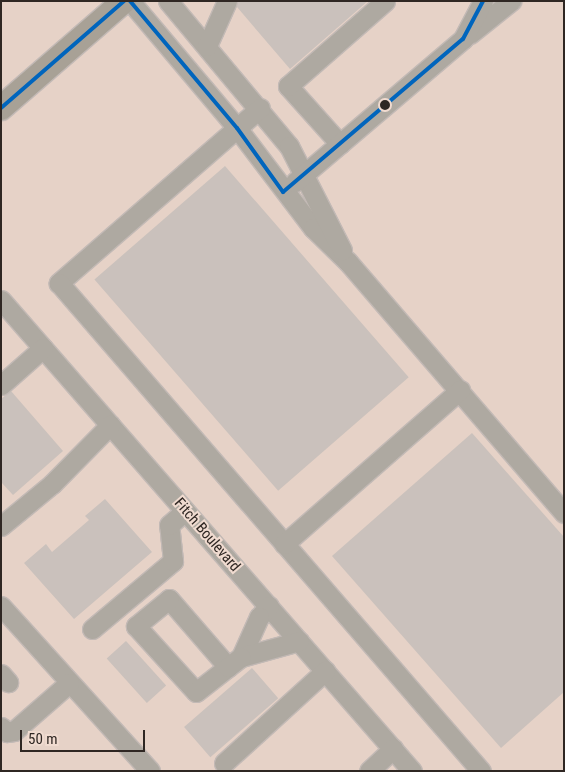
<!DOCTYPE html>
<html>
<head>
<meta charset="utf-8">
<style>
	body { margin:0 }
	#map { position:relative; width:565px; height:772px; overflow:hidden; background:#e9ddd7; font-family:"Roboto Condensed",sans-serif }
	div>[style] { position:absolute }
	.built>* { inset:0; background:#e6d2c7; transform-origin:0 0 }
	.building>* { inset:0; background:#cac1bc; transform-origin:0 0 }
	.roads { filter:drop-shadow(1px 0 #c2b9b5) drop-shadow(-1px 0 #c2b9b5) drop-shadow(0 1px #c2b9b5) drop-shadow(0 -1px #c2b9b5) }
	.minor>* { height:19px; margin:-9.5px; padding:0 9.5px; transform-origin:9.5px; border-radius:9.5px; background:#aea9a1 }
	.major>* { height:24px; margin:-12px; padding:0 12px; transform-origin:12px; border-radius:12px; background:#a8a196 }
	.bus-1>* { height:4px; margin:-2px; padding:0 2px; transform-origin:2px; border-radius:2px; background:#0065bd }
	.dots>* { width:14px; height:14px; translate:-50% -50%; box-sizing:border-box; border:2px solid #f0dbd0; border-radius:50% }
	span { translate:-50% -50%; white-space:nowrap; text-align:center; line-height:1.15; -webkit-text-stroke:4px #f0dbd0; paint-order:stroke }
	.street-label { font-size:15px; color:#2f2723 }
	.frame { position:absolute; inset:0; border:2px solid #2f2723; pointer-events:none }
	.scale { position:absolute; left:20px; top:730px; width:125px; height:22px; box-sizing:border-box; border:2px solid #2f2723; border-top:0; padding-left:6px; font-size:15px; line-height:18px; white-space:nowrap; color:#2f2723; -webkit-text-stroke:4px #f0dbd0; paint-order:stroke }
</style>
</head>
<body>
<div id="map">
	<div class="built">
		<i style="left:1px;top:1px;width:563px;height:770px"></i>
	</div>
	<div class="building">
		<i style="clip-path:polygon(238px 1px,368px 1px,290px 69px,237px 7px)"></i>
		<i style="left:225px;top:166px;width:280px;height:173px;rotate:49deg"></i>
		<i style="clip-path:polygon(11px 391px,63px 451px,13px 495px,1px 482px,1px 399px)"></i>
		<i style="clip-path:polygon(472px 433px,564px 537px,564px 692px,501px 748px,332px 556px)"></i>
		<i style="clip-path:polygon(105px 499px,152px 552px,74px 619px,24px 563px,46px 544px,52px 552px,89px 520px,85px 516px)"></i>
		<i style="left:126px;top:641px;width:60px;height:26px;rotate:48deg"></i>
		<i style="left:252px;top:668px;width:40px;height:90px;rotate:49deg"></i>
	</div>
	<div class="roads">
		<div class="minor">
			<i style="left:130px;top:1px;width:166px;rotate:49.9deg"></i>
			<i style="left:237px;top:128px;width:126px;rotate:52.8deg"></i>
			<i style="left:313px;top:228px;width:49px;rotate:44.2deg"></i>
			<i style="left:348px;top:262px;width:331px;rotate:49.3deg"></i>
			<i style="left:168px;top:1px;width:189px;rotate:50.2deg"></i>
			<i style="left:289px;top:146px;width:117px;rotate:63deg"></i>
			<i style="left:470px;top:34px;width:53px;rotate:-38.8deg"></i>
			<i style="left:207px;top:46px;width:49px;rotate:-66deg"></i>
			<i style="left:260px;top:108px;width:267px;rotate:139deg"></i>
			<i style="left:59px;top:283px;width:645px;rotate:49.15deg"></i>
			<i style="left:340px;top:144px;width:78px;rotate:-131.9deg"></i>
			<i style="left:288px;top:86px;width:129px;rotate:-41.2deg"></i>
			<i style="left:295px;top:182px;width:221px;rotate:-40.4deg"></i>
			<i style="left:463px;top:39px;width:43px;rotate:-62.2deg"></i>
			<i style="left:1px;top:300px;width:625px;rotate:48.89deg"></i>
			<i style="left:1px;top:385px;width:56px;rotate:-41.4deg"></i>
			<i style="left:1px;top:526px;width:66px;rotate:-39.5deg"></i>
			<i style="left:52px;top:484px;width:83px;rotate:-45.5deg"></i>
			<i style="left:284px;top:544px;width:234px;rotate:-41.2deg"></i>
			<i style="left:1px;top:606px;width:222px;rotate:47.9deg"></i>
			<i style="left:269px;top:606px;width:15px;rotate:132deg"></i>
			<i style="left:259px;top:617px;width:44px;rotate:114.2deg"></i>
			<i style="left:241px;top:657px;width:60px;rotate:-15.4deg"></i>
			<i style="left:92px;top:629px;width:106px;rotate:-40deg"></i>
			<i style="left:173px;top:561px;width:36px;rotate:-96deg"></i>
			<i style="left:169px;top:525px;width:21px;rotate:-41deg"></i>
			<i style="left:228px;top:667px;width:90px;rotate:-130.9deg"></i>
			<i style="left:169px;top:599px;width:43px;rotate:140.7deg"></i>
			<i style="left:136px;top:626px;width:89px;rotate:47.7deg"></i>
			<i style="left:196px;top:692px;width:41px;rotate:-38deg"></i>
			<i style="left:228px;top:667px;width:16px;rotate:-38deg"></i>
			<i style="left:1px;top:674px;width:11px;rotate:49deg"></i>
			<i style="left:1px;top:727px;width:8px;rotate:40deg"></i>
			<i style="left:7px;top:732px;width:7px;rotate:-8deg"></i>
			<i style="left:14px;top:731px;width:73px;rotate:-41.1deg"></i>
			<i style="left:224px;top:763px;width:137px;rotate:-42.3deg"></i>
			<i style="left:369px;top:771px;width:33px;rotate:-43deg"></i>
		</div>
		<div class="major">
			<i style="left:1px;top:108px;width:163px;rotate:-41deg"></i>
		</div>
	</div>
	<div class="bus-1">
		<i style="left:130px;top:1px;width:166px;rotate:49.9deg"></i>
		<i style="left:237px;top:128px;width:79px;rotate:54.3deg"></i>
		<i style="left:283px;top:192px;width:236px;rotate:-40.4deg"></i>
		<i style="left:463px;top:39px;width:43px;rotate:-62.2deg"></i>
		<i style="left:1px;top:108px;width:163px;rotate:-41deg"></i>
	</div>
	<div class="dots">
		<i style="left:385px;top:105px;background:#2f2723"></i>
	</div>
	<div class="street-label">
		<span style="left:207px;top:535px;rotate:49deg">Fitch Boulevard</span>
	</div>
	<div class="frame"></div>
	<div class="scale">50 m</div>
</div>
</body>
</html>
